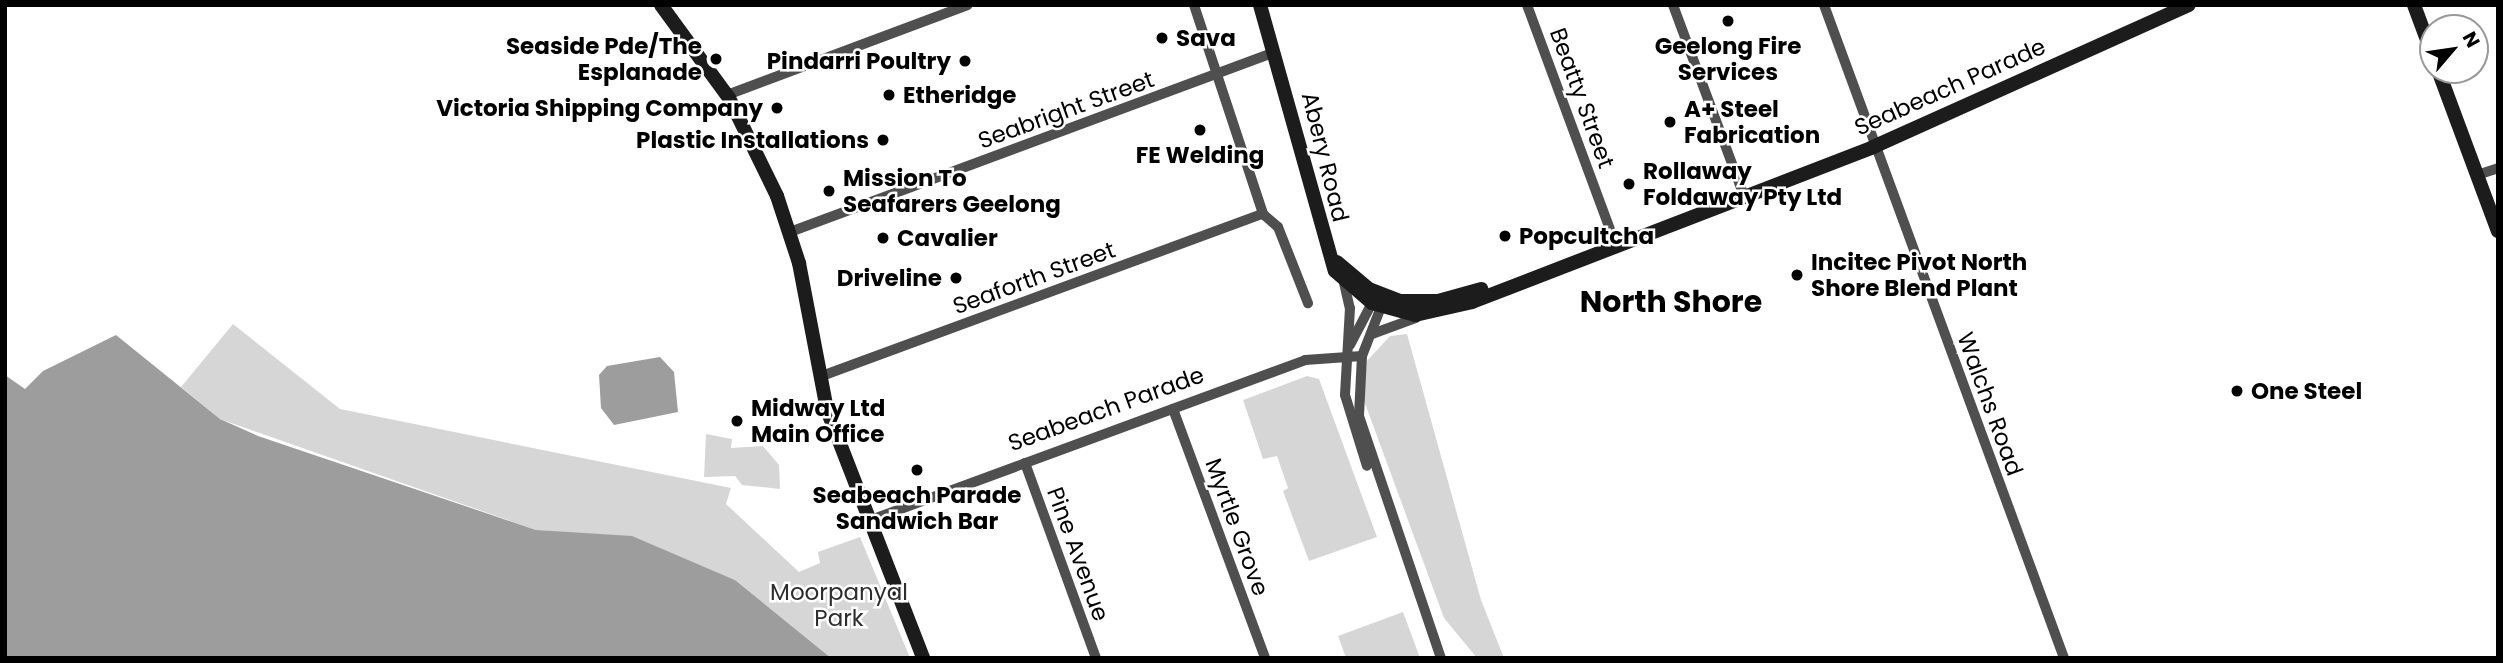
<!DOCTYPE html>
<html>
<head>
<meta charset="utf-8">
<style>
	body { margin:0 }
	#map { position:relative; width:2503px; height:663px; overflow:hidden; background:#fff; font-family:Poppins,sans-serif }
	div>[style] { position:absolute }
	.green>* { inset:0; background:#d6d6d6 }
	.water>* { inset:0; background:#9d9d9d }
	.street>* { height:10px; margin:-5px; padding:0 5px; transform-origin:5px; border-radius:5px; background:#4f4f4f }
	.secondary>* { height:14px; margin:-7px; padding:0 7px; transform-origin:7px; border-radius:7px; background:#1c1c1c }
	.dots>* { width:19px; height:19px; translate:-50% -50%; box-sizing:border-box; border:4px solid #fff; border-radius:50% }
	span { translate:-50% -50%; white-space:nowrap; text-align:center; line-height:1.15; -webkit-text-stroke:5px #fff; paint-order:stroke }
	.poi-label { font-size:23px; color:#000; font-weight:700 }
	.left { translate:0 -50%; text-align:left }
	.right { translate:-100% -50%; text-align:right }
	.street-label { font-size:23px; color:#000 }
	.park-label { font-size:23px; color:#2d2d2d }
	.district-label { font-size:30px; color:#000; font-weight:700 }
	.frame { position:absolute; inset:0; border:7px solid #000; pointer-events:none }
	.north { position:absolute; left:2419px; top:14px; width:70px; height:70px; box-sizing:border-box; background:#fff; border:2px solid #999; border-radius:50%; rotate:61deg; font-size:19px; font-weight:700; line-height:28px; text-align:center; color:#000 }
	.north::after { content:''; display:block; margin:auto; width:24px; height:32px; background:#000; clip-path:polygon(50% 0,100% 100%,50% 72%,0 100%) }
</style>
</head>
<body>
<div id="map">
	<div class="green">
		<i style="clip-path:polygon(233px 324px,340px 409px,731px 488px,726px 504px,799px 572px,820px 563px,818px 552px,860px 537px,910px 658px,831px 658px,735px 580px,638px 539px,536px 530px,220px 419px,181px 387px)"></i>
		<i style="clip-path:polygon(1407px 334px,1481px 600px,1504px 658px,1477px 658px,1444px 618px,1363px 398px,1367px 361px,1390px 336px)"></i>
		<i style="clip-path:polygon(1307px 376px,1319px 379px,1377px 537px,1309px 561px,1283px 491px,1288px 488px,1277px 456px,1263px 459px,1243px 400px)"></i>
		<i style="clip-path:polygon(706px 434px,732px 439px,731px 448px,763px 446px,779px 465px,780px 489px,742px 485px,735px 476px,704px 477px)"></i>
		<i style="clip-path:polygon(1403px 612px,1420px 658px,1346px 658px,1338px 636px)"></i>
	</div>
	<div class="water">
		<i style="clip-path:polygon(116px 335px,220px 419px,258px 436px,536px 530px,632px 536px,735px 580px,831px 658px,5px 658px,5px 375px,25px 389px,43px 371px)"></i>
		<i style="clip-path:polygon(660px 357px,674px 372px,678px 412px,614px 425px,601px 408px,599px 375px,607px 366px)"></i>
	</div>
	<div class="street">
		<i style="left:1194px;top:5px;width:220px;rotate:71.7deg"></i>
		<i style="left:1263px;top:214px;width:20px;rotate:41deg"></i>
		<i style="left:1278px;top:227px;width:82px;rotate:68.5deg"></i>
		<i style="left:1527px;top:5px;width:254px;rotate:69.7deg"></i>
		<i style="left:1673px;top:5px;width:204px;rotate:69.6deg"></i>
		<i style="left:1824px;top:5px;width:696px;rotate:69.82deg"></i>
		<i style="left:727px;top:95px;width:257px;rotate:-20.5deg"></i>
		<i style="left:2477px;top:175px;width:22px;rotate:-18deg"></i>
		<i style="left:790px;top:232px;width:517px;rotate:-20.36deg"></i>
		<i style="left:1344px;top:283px;width:26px;rotate:77deg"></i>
		<i style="left:1350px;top:308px;width:87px;rotate:93.3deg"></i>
		<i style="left:1345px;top:395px;width:74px;rotate:72.8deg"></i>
		<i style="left:1381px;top:307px;width:53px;rotate:111.2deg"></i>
		<i style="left:1362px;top:356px;width:60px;rotate:92.9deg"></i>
		<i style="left:1359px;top:416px;width:256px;rotate:71.3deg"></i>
		<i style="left:1372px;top:334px;width:47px;rotate:-20deg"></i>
		<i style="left:1350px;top:345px;width:47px;rotate:-62.4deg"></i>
		<i style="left:819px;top:377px;width:473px;rotate:-20.2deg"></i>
		<i style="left:1173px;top:409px;width:265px;rotate:69.7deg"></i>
		<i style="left:1025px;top:463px;width:208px;rotate:70deg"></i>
		<i style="left:868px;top:521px;width:466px;rotate:-20.2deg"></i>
		<i style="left:1305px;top:360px;width:57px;rotate:-4deg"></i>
	</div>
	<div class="secondary">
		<i style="left:661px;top:5px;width:115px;rotate:53.8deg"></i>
		<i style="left:729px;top:98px;width:109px;rotate:63.9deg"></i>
		<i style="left:777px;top:196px;width:71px;rotate:71.8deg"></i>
		<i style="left:799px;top:263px;width:150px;rotate:79.2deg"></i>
		<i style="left:827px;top:410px;width:266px;rotate:68.8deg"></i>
		<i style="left:1260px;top:5px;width:276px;rotate:74.3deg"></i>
		<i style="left:1335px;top:271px;width:49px;rotate:40.9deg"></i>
		<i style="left:1372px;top:303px;width:45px;rotate:15.6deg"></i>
		<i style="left:1415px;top:315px;width:58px;rotate:-12.8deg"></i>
		<i style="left:1472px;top:302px;width:430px;rotate:-21.1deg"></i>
		<i style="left:1873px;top:147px;width:346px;rotate:-24.2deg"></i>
		<i style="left:2414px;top:5px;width:54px;rotate:69.6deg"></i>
		<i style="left:2438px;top:70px;width:172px;rotate:69.6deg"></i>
		<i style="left:1337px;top:262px;width:42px;rotate:40.2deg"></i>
		<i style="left:1369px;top:289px;width:34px;rotate:21deg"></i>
		<i style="left:1401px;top:301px;width:37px"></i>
		<i style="left:1438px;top:301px;width:45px;rotate:-15.6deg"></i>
	</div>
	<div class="dots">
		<i style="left:1728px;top:21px;background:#000"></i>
		<i style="left:1162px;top:38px;background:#000"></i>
		<i style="left:716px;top:59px;background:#000"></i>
		<i style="left:965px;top:61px;background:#000"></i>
		<i style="left:889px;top:95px;background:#000"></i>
		<i style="left:777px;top:108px;background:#000"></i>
		<i style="left:1670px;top:122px;background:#000"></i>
		<i style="left:1200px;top:130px;background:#000"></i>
		<i style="left:883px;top:140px;background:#000"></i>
		<i style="left:1629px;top:184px;background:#000"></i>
		<i style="left:829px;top:191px;background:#000"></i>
		<i style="left:1505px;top:236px;background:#000"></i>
		<i style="left:883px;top:238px;background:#000"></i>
		<i style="left:1797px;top:275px;background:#000"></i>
		<i style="left:956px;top:278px;background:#000"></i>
		<i style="left:2237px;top:391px;background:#000"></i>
		<i style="left:737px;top:421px;background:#000"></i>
		<i style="left:917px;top:470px;background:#000"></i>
	</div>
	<div class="poi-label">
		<span class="left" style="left:1176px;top:38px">Sava</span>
		<span class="right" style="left:702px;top:59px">Seaside Pde/The<br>Esplanade</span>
		<span style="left:1728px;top:59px">Geelong Fire<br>Services</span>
		<span class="right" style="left:951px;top:61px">Pindarri Poultry</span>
		<span class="left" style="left:903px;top:95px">Etheridge</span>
		<span class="right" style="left:763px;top:108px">Victoria Shipping Company</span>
		<span class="left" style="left:1684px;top:122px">A+ Steel<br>Fabrication</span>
		<span class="right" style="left:869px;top:140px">Plastic Installations</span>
		<span style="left:1200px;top:155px">FE Welding</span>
		<span class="left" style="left:1643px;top:184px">Rollaway<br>Foldaway Pty Ltd</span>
		<span class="left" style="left:843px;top:191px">Mission To<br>Seafarers Geelong</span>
		<span class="left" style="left:1519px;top:236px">Popcultcha</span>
		<span class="left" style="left:897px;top:238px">Cavalier</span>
		<span class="left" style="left:1811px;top:275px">Incitec Pivot North<br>Shore Blend Plant</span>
		<span class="right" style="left:942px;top:278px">Driveline</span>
		<span class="left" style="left:2251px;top:391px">One Steel</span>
		<span class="left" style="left:751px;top:421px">Midway Ltd<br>Main Office</span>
		<span style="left:917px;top:508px">Seabeach Parade<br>Sandwich Bar</span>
	</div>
	<div class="street-label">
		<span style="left:1950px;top:87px;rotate:-24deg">Seabeach Parade</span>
		<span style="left:1582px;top:98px;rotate:70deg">Beatty Street</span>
		<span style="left:1066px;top:110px;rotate:-20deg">Seabright Street</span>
		<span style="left:1325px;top:157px;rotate:76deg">Abery Road</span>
		<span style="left:1034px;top:278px;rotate:-20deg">Seaforth Street</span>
		<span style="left:1990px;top:404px;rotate:70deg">Walchs Road</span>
		<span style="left:1106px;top:409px;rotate:-20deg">Seabeach Parade</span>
		<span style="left:1237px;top:527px;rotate:70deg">Myrtle Grove</span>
		<span style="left:1078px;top:554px;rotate:70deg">Pine Avenue</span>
	</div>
	<div class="park-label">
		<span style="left:839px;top:605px">Moorpanyal<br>Park</span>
	</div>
	<div class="district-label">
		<span style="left:1671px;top:302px">North Shore</span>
	</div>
	<div class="frame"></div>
	<div class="north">N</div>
</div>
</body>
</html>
